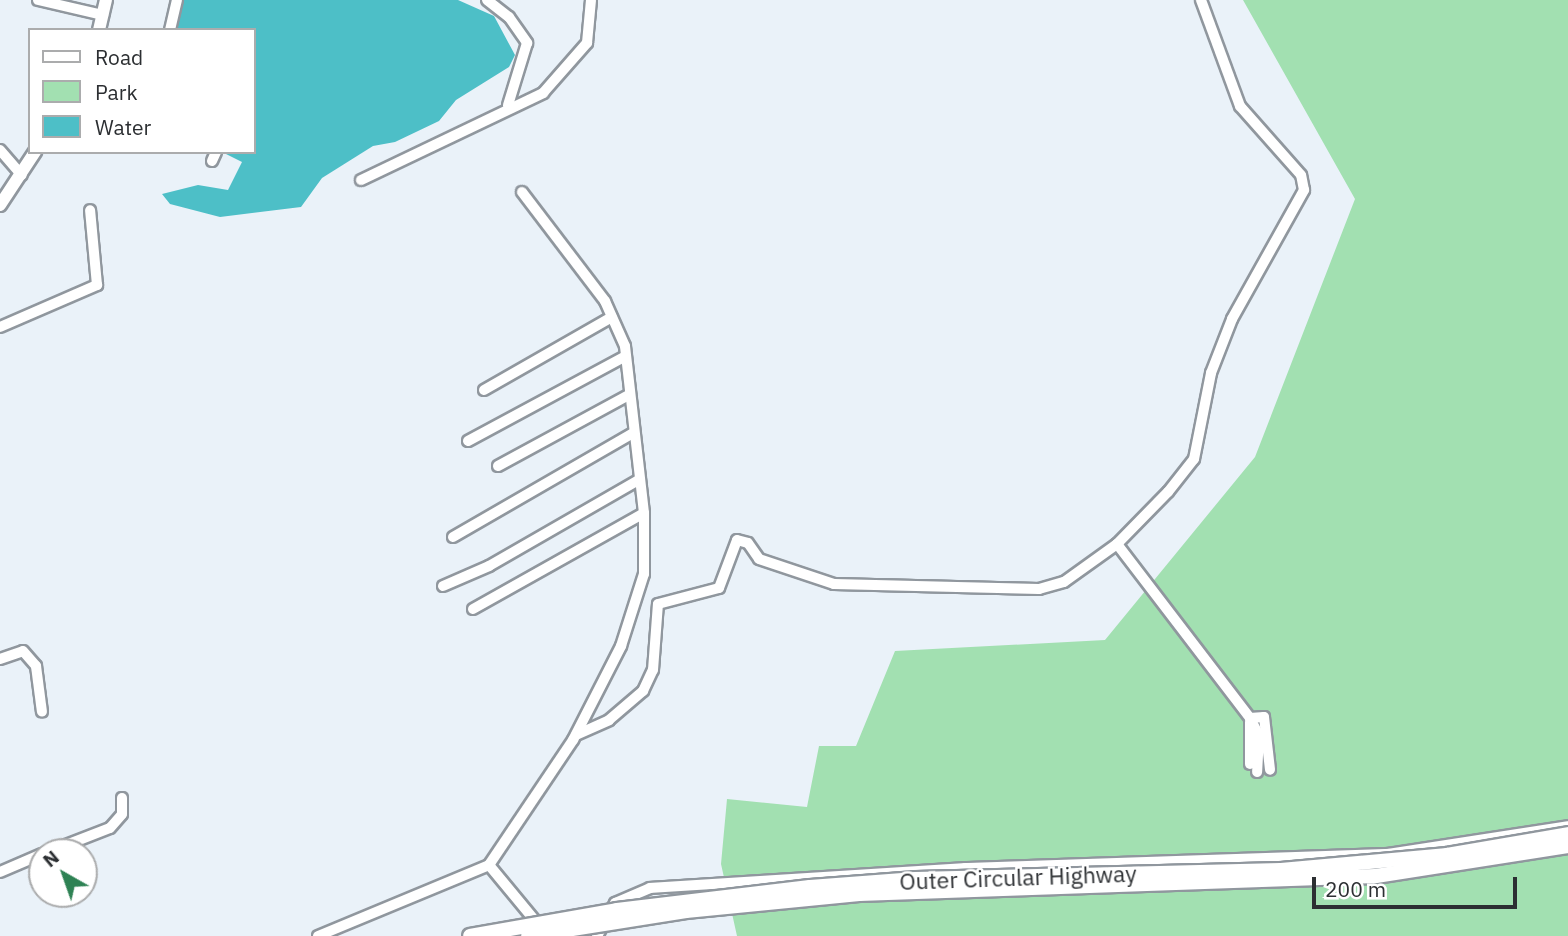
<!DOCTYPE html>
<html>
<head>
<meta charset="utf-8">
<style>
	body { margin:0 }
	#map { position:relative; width:1568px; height:936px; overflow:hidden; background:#eaf2f9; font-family:"IBM Plex Sans",sans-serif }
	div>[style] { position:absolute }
	.green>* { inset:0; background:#a2e0b1 }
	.water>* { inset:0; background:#4dbfc7 }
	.roads { filter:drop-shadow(2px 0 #90979e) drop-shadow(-2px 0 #90979e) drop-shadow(0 2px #90979e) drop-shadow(0 -2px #90979e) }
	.minor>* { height:10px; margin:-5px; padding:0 5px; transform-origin:5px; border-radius:5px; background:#fff }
	.major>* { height:12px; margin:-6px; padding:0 6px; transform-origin:6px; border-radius:6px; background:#fff }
	.bridges { filter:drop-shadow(2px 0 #90979e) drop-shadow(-2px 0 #90979e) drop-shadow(0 2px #90979e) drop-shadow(0 -2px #90979e) }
	.highway-bridge>* { height:14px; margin:-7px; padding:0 7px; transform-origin:7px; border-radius:7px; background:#fff }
	span { translate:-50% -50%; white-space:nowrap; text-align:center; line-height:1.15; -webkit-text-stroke:5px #fff; paint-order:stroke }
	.street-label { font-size:23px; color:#2c2f32 }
	.legend { position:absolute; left:28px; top:28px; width:228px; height:126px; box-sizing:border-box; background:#fff; border:2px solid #abacad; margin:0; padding:9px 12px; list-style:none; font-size:21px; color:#2c2f32 }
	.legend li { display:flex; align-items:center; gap:14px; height:35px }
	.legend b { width:35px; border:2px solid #abacad }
	.north { position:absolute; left:28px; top:838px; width:70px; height:70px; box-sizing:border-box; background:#fff; border:2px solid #abacad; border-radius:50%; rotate:320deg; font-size:19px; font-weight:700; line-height:28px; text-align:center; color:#2c2f32 }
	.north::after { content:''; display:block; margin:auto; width:24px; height:32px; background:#2e8254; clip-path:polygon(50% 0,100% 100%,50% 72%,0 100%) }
	.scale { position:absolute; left:1312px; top:877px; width:205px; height:32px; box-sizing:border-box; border:4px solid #2c2f32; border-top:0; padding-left:9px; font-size:21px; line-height:24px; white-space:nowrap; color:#2c2f32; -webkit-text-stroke:5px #fff; paint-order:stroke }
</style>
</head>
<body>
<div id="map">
	<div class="green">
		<i style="clip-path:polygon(1243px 0,1568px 0,1568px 936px,737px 936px,721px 864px,727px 799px,807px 807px,819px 746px,856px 746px,895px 651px,1105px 640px,1255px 457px,1355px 199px)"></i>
	</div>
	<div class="water">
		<i style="clip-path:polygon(182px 0,458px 0,494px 16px,515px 55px,509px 67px,456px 100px,439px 121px,395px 142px,373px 146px,322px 178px,301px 207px,220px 217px,170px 204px,162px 194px,198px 185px,228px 190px,242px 162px,222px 152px,254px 152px,254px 30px,174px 30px)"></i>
	</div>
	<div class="roads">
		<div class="minor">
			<i style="left:38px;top:0;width:67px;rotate:13deg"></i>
			<i style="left:487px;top:0;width:28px;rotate:38deg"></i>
			<i style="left:509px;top:17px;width:32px;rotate:55deg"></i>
			<i style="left:527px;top:43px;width:65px;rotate:107deg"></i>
			<i style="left:170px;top:30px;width:31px;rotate:-77deg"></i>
			<i style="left:0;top:150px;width:33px;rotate:49deg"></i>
			<i style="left:212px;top:161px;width:10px;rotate:-66deg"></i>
			<i style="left:361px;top:180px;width:202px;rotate:-25.5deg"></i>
			<i style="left:543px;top:93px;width:67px;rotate:-48.7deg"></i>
			<i style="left:587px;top:43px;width:43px;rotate:-84.7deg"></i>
			<i style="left:0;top:327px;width:106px;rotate:-23.4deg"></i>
			<i style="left:97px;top:285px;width:75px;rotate:-95.3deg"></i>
			<i style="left:484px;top:390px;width:147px;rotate:-29.7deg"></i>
			<i style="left:468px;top:441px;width:179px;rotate:-28.3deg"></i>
			<i style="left:498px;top:466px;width:149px;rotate:-28.5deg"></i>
			<i style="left:453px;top:537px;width:208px;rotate:-30deg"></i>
			<i style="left:1117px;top:544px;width:219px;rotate:52.6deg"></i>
			<i style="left:1250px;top:718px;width:20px;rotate:63deg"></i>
			<i style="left:1259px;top:736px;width:36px;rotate:93deg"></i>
			<i style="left:443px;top:586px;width:50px;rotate:-23.5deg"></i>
			<i style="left:489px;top:566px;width:171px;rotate:-29.9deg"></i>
			<i style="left:473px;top:609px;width:196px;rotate:-29.3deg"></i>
			<i style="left:0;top:659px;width:24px;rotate:-19deg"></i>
			<i style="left:23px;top:651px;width:20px;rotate:49deg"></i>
			<i style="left:36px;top:666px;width:46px;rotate:82.6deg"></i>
			<i style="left:1250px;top:718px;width:14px;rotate:-4deg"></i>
			<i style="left:1264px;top:717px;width:53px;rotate:83.5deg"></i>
			<i style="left:1250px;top:722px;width:42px;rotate:90deg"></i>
			<i style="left:576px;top:735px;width:36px;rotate:-24deg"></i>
			<i style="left:609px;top:720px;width:45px;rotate:-40.5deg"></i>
			<i style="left:643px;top:691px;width:23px;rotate:-65deg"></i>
			<i style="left:653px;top:670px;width:66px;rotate:-85.7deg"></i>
			<i style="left:658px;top:604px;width:63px;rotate:-14.7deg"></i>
			<i style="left:719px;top:588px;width:51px;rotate:-69.4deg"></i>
			<i style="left:737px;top:540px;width:11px;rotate:15deg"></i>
			<i style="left:748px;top:543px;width:19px;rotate:55deg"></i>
			<i style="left:759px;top:559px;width:79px;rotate:18.4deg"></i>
			<i style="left:834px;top:584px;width:205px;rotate:1.4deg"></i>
			<i style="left:1039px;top:589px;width:26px;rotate:-16deg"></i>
			<i style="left:1064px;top:582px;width:65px;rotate:-35.6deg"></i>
			<i style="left:1117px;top:544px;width:73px;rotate:-45.6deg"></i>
			<i style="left:1168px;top:492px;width:42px;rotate:-51.8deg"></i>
			<i style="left:1194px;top:459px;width:88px;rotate:-78.8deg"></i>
			<i style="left:1211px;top:373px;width:58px;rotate:-68.7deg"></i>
			<i style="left:1232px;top:319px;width:148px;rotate:-60.8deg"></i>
			<i style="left:1304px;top:190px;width:15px;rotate:-101deg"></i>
			<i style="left:1301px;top:175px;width:92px;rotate:-131.5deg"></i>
			<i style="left:1240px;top:106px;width:113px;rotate:-110.2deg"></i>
			<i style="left:48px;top:852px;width:66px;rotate:-21.2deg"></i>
			<i style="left:110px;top:828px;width:18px;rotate:-49deg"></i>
			<i style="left:122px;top:814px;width:16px;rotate:-90deg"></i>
			<i style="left:489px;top:865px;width:83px;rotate:50.4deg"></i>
			<i style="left:0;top:872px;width:46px;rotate:-23.2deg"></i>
			<i style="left:318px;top:936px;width:185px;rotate:-22.5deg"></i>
			<i style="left:489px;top:865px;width:151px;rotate:-56.1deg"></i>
			<i style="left:573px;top:740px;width:106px;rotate:-62.9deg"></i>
			<i style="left:621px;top:646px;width:76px;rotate:-72.3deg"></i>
			<i style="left:644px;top:574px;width:61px;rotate:-90deg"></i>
			<i style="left:644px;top:513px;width:168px;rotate:-96.5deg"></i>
			<i style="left:625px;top:346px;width:49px;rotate:-114deg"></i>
			<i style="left:605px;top:301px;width:137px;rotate:-127.3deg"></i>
			<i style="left:597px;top:936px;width:38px;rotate:-61deg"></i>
			<i style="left:615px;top:903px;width:38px;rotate:-23deg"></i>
			<i style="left:650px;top:888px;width:316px;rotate:-3.6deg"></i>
			<i style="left:965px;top:868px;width:423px;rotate:-1.9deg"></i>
			<i style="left:1388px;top:854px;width:182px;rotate:-8.8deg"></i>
		</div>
		<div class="major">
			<i style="left:99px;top:30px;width:31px;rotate:-77deg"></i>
			<i style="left:0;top:205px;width:64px;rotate:-56.6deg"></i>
		</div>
	</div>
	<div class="bridges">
		<div class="highway-bridge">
			<i style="left:470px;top:936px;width:149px;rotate:-10deg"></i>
			<i style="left:617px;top:910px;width:194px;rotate:-6.8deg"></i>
			<i style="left:810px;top:887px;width:106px;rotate:-4.3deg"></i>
			<i style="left:916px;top:879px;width:365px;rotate:-1.4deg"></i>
			<i style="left:1281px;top:870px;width:167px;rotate:-5.2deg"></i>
			<i style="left:1447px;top:855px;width:123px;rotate:-9.8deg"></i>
			<i style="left:528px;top:936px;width:160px;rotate:-9deg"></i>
			<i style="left:686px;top:911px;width:174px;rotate:-5.6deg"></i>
			<i style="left:859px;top:894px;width:517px;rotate:-1.99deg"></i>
			<i style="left:1376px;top:876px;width:194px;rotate:-8.9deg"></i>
		</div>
	</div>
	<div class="street-label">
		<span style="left:1018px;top:877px;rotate:-2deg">Outer Circular Highway</span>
	</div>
	<ul class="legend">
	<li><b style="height:9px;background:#fff"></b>Road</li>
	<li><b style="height:19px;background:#a2e0b1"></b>Park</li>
	<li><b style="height:19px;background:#4dbfc7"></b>Water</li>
	</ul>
	<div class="north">N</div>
	<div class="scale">200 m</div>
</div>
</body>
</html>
